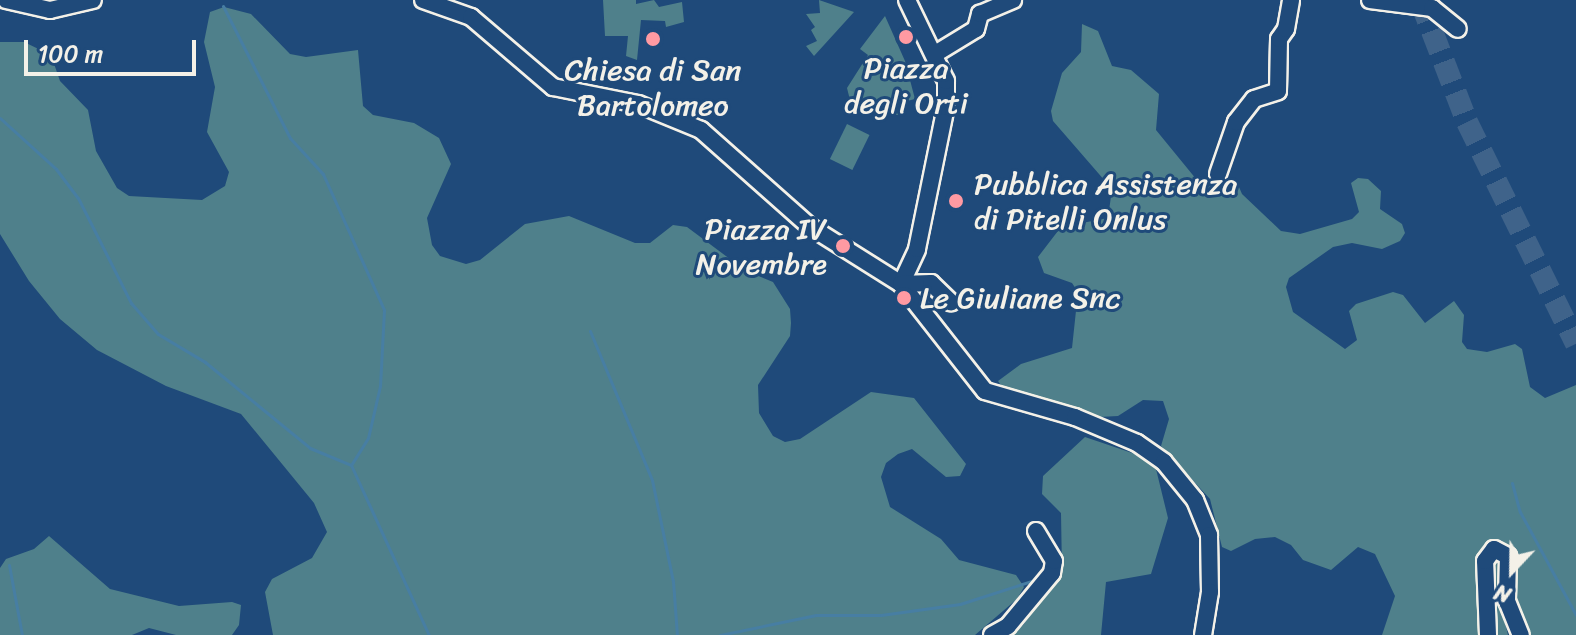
<!DOCTYPE html>
<html>
<head>
<meta charset="utf-8">
<style>
	body { margin:0 }
	#map { position:relative; width:1576px; height:635px; overflow:hidden; background:#1f4a7a; font-family:Sriracha,sans-serif }
	div>[style] { position:absolute }
	.green>* { inset:0; background:#4f808b; transform-origin:0 0 }
	.stream>* { height:3px; margin:-1.5px; padding:0 1.5px; transform-origin:1.5px; border-radius:1.5px; background:#477ea3 }
	.highway-tunnel>* { height:22px; margin-top:-11px; transform-origin:0; background:repeating-linear-gradient(90deg,#3f638a 0 22px,transparent 0 33px) }
	.roads { filter:drop-shadow(2px 0 #f4f1e8) drop-shadow(-2px 0 #f4f1e8) drop-shadow(0 2px #f4f1e8) drop-shadow(0 -2px #f4f1e8) }
	.minor>* { height:16px; margin:-8px; padding:0 8px; transform-origin:8px; border-radius:8px; background:#1f4a7a }
	.dots>* { width:22px; height:22px; translate:-50% -50%; box-sizing:border-box; border:4px solid #1f4a7a; border-radius:50% }
	span { translate:-50% -50%; white-space:nowrap; text-align:center; line-height:1.15; -webkit-text-stroke:6px #1f4a7a; paint-order:stroke }
	.poi-label { font-size:30px; color:#f4f1e8 }
	.left { translate:0 -50%; text-align:left }
	.right { translate:-100% -50%; text-align:right }
	.north { position:absolute; left:1472px; top:531px; width:80px; height:80px; -webkit-text-stroke:6px #1f4a7a; paint-order:stroke; rotate:202deg; font-size:22px; font-weight:700; line-height:32px; text-align:center; color:#f4f1e8 }
	.north::after { content:''; display:block; margin:auto; width:28px; height:36px; background:#f4f1e8; clip-path:polygon(50% 0,100% 100%,50% 72%,0 100%) }
	.scale { position:absolute; left:24px; top:40px; width:172px; height:36px; box-sizing:border-box; border:4px solid #f4f1e8; border-top:0; padding-left:10px; font-size:24px; line-height:28px; white-space:nowrap; color:#f4f1e8; -webkit-text-stroke:6px #1f4a7a; paint-order:stroke }
</style>
</head>
<body>
<div id="map">
	<div class="green">
		<i style="clip-path:polygon(603px 0,636px 0,636px 4px,654px 0,659px 7px,682px 2px,684px 22px,666px 27px,665px 21px,641px 20px,637px 60px,626px 56px,628px 36px,605px 36px)"></i>
		<i style="clip-path:polygon(819px 0,854px 12px,814px 56px,806px 46px,817px 41px,811px 30px,815px 27px,806px 14px,820px 13px)"></i>
		<i style="clip-path:polygon(224px 7px,251px 14px,290px 54px,306px 57px,358px 50px,363px 106px,373px 115px,414px 123px,439px 138px,451px 164px,427px 218px,432px 245px,440px 256px,466px 264px,480px 260px,525px 224px,569px 216px,635px 243px,650px 243px,673px 225px,687px 227px,746px 271px,773px 282px,790px 309px,791px 323px,790px 336px,758px 385px,759px 413px,773px 436px,785px 442px,800px 439px,871px 392px,914px 398px,966px 464px,960px 476px,946px 477px,912px 449px,898px 454px,886px 463px,881px 477px,890px 507px,941px 539px,959px 560px,1016px 575px,1024px 587px,1017px 599px,975px 635px,273px 635px,265px 592px,272px 579px,312px 558px,327px 532px,314px 503px,241px 414px,166px 386px,97px 350px,60px 319px,29px 281px,0 234px,0 42px,24px 42px,51px 55px,60px 81px,88px 110px,96px 151px,117px 188px,129px 196px,202px 200px,225px 186px,229px 172px,207px 132px,215px 87px,204px 42px,210px 12px)"></i>
		<i style="clip-path:polygon(885px 16px,905px 61px,915px 99px,907px 101px,904px 115px,886px 115px,850px 100px,847px 88px,868px 55px,860px 49px)"></i>
		<i style="clip-path:polygon(1082px 24px,1098px 31px,1112px 66px,1131px 70px,1159px 94px,1156px 130px,1201px 185px,1236px 180px,1242px 194px,1281px 231px,1300px 234px,1352px 219px,1359px 212px,1351px 183px,1358px 178px,1368px 179px,1381px 191px,1380px 209px,1402px 224px,1405px 233px,1400px 241px,1382px 249px,1352px 243px,1333px 247px,1289px 278px,1286px 287px,1293px 312px,1345px 349px,1357px 340px,1349px 311px,1356px 304px,1393px 292px,1403px 295px,1425px 323px,1454px 301px,1464px 315px,1462px 342px,1467px 349px,1487px 352px,1515px 344px,1522px 349px,1530px 387px,1545px 398px,1576px 385px,1576px 635px,1527px 635px,1516px 600px,1512px 554px,1501px 540px,1483px 549px,1476px 561px,1480px 635px,1382px 635px,1395px 596px,1375px 554px,1358px 547px,1331px 570px,1303px 560px,1291px 545px,1275px 537px,1255px 539px,1231px 551px,1222px 547px,1210px 499px,1161px 446px,1169px 419px,1163px 401px,1143px 400px,1118px 416px,1099px 417px,1005px 391px,998px 381px,1021px 364px,1072px 348px,1078px 292px,1072px 283px,1044px 273px,1038px 257px,1061px 227px,1108px 218px,1112px 189px,1053px 121px,1051px 111px,1062px 73px,1081px 52px)"></i>
		<i style="left:847px;top:124px;width:25px;height:39px;rotate:26deg"></i>
		<i style="clip-path:polygon(1085px 437px,1141px 456px,1156px 469px,1168px 518px,1151px 574px,1106px 582px,1101px 635px,1008px 635px,1023px 625px,1062px 572px,1061px 513px,1042px 494px,1043px 476px)"></i>
		<i style="clip-path:polygon(49px 536px,110px 589px,179px 606px,232px 602px,241px 605px,239px 625px,232px 635px,176px 635px,149px 628px,132px 635px,0 635px,0 568px,6px 559px,34px 549px)"></i>
		<i style="clip-path:polygon(1496px 556px,1502px 562px,1500px 602px,1508px 635px,1494px 635px,1489px 569px)"></i>
	</div>
	<div class="stream">
		<i style="left:223px;top:6px;width:148px;rotate:63.1deg"></i>
		<i style="left:290px;top:138px;width:49px;rotate:47.5deg"></i>
		<i style="left:323px;top:174px;width:149px;rotate:65.8deg"></i>
		<i style="left:384px;top:310px;width:76px;rotate:93deg"></i>
		<i style="left:380px;top:386px;width:53px;rotate:103deg"></i>
		<i style="left:368px;top:438px;width:32px;rotate:122deg"></i>
		<i style="left:0;top:118px;width:76px;rotate:42.3deg"></i>
		<i style="left:56px;top:169px;width:36px;rotate:53deg"></i>
		<i style="left:78px;top:198px;width:118px;rotate:63.2deg"></i>
		<i style="left:131px;top:303px;width:41px;rotate:48.9deg"></i>
		<i style="left:158px;top:334px;width:55px;rotate:30.8deg"></i>
		<i style="left:205px;top:362px;width:136px;rotate:39.3deg"></i>
		<i style="left:310px;top:448px;width:44px;rotate:22.5deg"></i>
		<i style="left:351px;top:465px;width:187px;rotate:65.4deg"></i>
		<i style="left:590px;top:331px;width:161px;rotate:67.4deg"></i>
		<i style="left:652px;top:480px;width:103px;rotate:78.3deg"></i>
		<i style="left:673px;top:581px;width:54px;rotate:85.8deg"></i>
		<i style="left:1512px;top:483px;width:30px;rotate:75deg"></i>
		<i style="left:1520px;top:512px;width:117px;rotate:61.5deg"></i>
		<i style="left:9px;top:565px;width:71px;rotate:79.5deg"></i>
		<i style="left:720px;top:635px;width:98px;rotate:-11.8deg"></i>
		<i style="left:816px;top:615px;width:65px"></i>
		<i style="left:881px;top:615px;width:80px;rotate:-7.9deg"></i>
		<i style="left:960px;top:604px;width:82px;rotate:-17.8deg"></i>
	</div>
	<div class="highway-tunnel">
		<i style="left:1420px;top:0;width:131px;rotate:68.9deg"></i>
		<i style="left:1467px;top:122px;width:247px;rotate:63.8deg"></i>
	</div>
	<div class="roads">
		<div class="minor">
			<i style="left:6px;top:0;width:45px;rotate:12.8deg"></i>
			<i style="left:50px;top:10px;width:44px;rotate:-13.1deg"></i>
			<i style="left:423px;top:0;width:51px;rotate:19.5deg"></i>
			<i style="left:471px;top:17px;width:108px;rotate:40.5deg"></i>
			<i style="left:553px;top:87px;width:87px;rotate:11.3deg"></i>
			<i style="left:638px;top:104px;width:68px;rotate:22.4deg"></i>
			<i style="left:701px;top:130px;width:144px;rotate:41.6deg"></i>
			<i style="left:809px;top:226px;width:109px;rotate:32.2deg"></i>
			<i style="left:901px;top:284px;width:136px;rotate:51.9deg"></i>
			<i style="left:985px;top:391px;width:94px;rotate:16.1deg"></i>
			<i style="left:1075px;top:417px;width:67px;rotate:22.8deg"></i>
			<i style="left:1137px;top:443px;width:33px;rotate:35deg"></i>
			<i style="left:1164px;top:462px;width:49px;rotate:50.8deg"></i>
			<i style="left:1195px;top:500px;width:38px;rotate:68deg"></i>
			<i style="left:1209px;top:535px;width:57px;rotate:89deg"></i>
			<i style="left:1210px;top:592px;width:44px;rotate:99.2deg"></i>
			<i style="left:1370px;top:0;width:63px;rotate:7.4deg"></i>
			<i style="left:1432px;top:8px;width:33px;rotate:39deg"></i>
			<i style="left:935px;top:54px;width:48px;rotate:-31.4deg"></i>
			<i style="left:976px;top:29px;width:16px;rotate:-75deg"></i>
			<i style="left:980px;top:14px;width:36px;rotate:-23deg"></i>
			<i style="left:1218px;top:174px;width:55px;rotate:-70.9deg"></i>
			<i style="left:1236px;top:122px;width:29px;rotate:-52deg"></i>
			<i style="left:1254px;top:99px;width:25px;rotate:-18deg"></i>
			<i style="left:1278px;top:91px;width:52px;rotate:-88.9deg"></i>
			<i style="left:1279px;top:39px;width:12px;rotate:-55deg"></i>
			<i style="left:1286px;top:29px;width:29px;rotate:-80deg"></i>
			<i style="left:901px;top:284px;width:38px;rotate:-65deg"></i>
			<i style="left:917px;top:249px;width:145px;rotate:-78.5deg"></i>
			<i style="left:946px;top:107px;width:26px;rotate:-90deg"></i>
			<i style="left:946px;top:81px;width:90px;rotate:-115.7deg"></i>
			<i style="left:901px;top:284px;width:30px;rotate:-2deg"></i>
			<i style="left:931px;top:283px;width:28px;rotate:44deg"></i>
			<i style="left:992px;top:635px;width:18px;rotate:-29deg"></i>
			<i style="left:1008px;top:626px;width:69px;rotate:-50.3deg"></i>
			<i style="left:1052px;top:573px;width:12px;rotate:-81deg"></i>
			<i style="left:1054px;top:561px;width:35px;rotate:-121deg"></i>
			<i style="left:1488px;top:635px;width:74px;rotate:-92.3deg"></i>
			<i style="left:1485px;top:561px;width:15px;rotate:-53deg"></i>
			<i style="left:1494px;top:549px;width:16px;rotate:27deg"></i>
			<i style="left:1508px;top:556px;width:45px;rotate:91.3deg"></i>
			<i style="left:1507px;top:601px;width:37px;rotate:68deg"></i>
		</div>
	</div>
	<div class="dots">
		<i style="left:906px;top:37px;background:#ff9aa2"></i>
		<i style="left:653px;top:39px;background:#ff9aa2"></i>
		<i style="left:956px;top:201px;background:#ff9aa2"></i>
		<i style="left:843px;top:246px;background:#ff9aa2"></i>
		<i style="left:904px;top:298px;background:#ff9aa2"></i>
	</div>
	<div class="poi-label">
		<span style="left:906px;top:85px">Piazza<br>degli Orti</span>
		<span style="left:653px;top:87px">Chiesa di San<br>Bartolomeo</span>
		<span class="left" style="left:974px;top:201px">Pubblica Assistenza<br>di Pitelli Onlus</span>
		<span class="right" style="left:827px;top:246px">Piazza IV<br>Novembre</span>
		<span class="left" style="left:920px;top:298px">Le Giuliane Snc</span>
	</div>
	<div class="north">N</div>
	<div class="scale">100 m</div>
</div>
</body>
</html>
